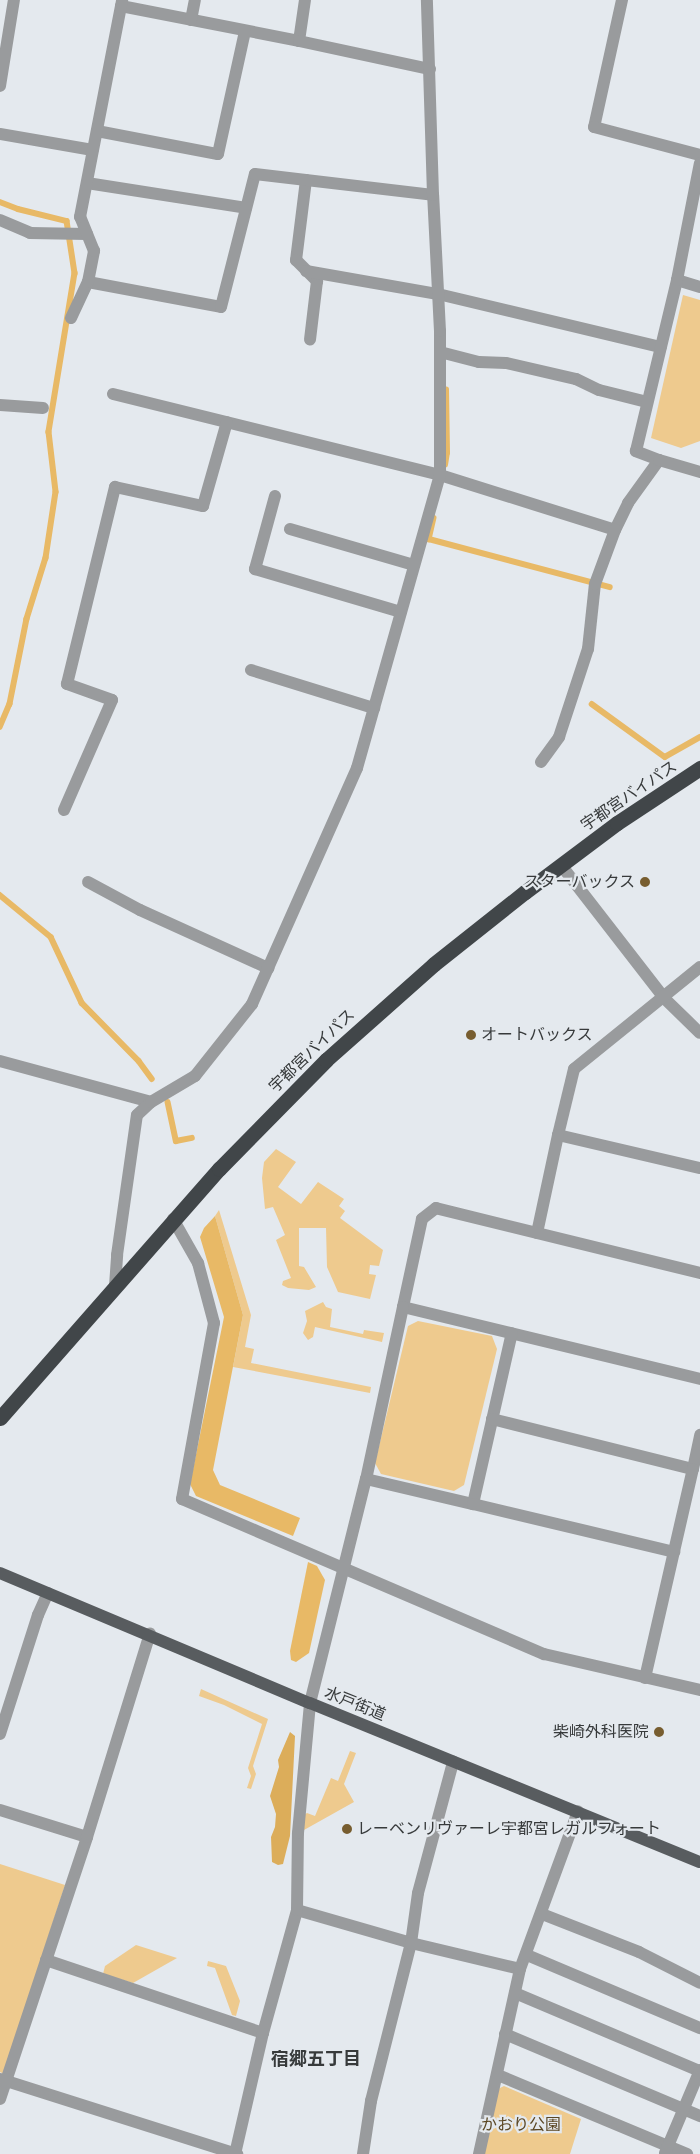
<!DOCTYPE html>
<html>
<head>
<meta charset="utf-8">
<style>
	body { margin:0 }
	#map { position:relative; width:700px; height:2154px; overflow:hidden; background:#e4e9ee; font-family:Montserrat,"Noto Sans JP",sans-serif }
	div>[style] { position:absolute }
	.green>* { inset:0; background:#eeca8e }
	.forest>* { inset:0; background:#dcad5a }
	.water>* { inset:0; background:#e8b966 }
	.stream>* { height:5.5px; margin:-2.75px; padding:0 2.75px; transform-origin:2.75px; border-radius:2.75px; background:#e8b966 }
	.minor>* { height:12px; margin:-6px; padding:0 6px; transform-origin:6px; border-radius:6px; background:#999b9d }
	.major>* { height:12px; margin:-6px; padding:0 6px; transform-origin:6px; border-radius:6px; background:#585c5f }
	.highway>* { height:15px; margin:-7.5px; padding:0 7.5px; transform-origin:7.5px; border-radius:7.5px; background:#414649 }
	.dots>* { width:14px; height:14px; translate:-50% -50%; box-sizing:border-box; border:2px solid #e4e9ee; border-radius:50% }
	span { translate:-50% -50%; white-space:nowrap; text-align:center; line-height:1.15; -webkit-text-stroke:4.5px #e4e9ee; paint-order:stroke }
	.street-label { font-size:16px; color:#373a3b }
	.poi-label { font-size:16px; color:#373a3b }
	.right { translate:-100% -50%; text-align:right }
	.left { translate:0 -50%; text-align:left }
	.park-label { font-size:16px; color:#5b4724 }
	.neighbourhood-label { font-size:18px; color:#373a3b; font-weight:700 }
</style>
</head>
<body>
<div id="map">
	<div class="green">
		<i style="clip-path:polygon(683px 295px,700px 300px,700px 441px,681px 448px,651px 438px)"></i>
		<i style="clip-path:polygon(276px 1149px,296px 1162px,278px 1187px,301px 1204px,318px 1182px,344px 1199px,339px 1206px,345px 1211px,340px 1218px,383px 1250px,379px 1266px,370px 1265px,369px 1274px,376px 1275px,370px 1299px,338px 1292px,327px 1267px,326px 1228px,299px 1228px,299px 1266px,304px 1267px,316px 1287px,309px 1290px,288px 1288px,282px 1285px,283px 1281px,291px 1278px,276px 1240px,285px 1235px,273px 1207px,265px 1209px,262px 1178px,264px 1162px)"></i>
		<i style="clip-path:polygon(219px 1210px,251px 1315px,245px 1347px,254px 1349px,251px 1363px,371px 1387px,370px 1393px,233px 1367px,243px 1315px,215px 1216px)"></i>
		<i style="clip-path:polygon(323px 1302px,326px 1307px,332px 1309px,330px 1327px,363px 1334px,364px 1330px,384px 1333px,382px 1342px,315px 1327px,313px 1337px,308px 1340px,303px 1333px,307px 1321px,305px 1311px)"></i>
		<i style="clip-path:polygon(418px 1321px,492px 1336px,497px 1349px,464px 1485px,454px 1491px,381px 1474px,375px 1463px,408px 1326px)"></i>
		<i style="clip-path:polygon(201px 1689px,268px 1719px,253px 1766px,256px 1774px,251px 1789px,247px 1788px,251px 1776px,248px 1768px,262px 1724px,224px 1705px,199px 1696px)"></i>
		<i style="clip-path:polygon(350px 1751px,356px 1753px,344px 1784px,354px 1802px,304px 1830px,302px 1816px,307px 1813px,315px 1816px,331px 1778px,338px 1781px)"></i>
		<i style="clip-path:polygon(0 1864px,65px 1885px,4px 2074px,0 2072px)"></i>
		<i style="clip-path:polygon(136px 1945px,177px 1958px,133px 1983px,103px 1974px,105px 1966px)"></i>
		<i style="clip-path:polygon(208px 1961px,226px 1966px,240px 2001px,236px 2016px,232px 2015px,215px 1968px,207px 1966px)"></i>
		<i style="clip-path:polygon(504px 2086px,581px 2119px,570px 2154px,483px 2154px,498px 2089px)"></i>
	</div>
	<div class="forest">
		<i style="clip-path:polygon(290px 1732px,295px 1736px,290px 1836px,283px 1864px,278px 1865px,272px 1862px,271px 1837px,275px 1827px,276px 1814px,270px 1796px,279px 1767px,278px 1760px)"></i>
	</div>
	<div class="water">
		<i style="clip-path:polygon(215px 1216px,243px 1315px,213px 1470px,220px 1485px,300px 1518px,293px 1536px,196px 1496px,190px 1484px,224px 1317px,200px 1237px,204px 1228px)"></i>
		<i style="clip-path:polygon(308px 1562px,317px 1566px,325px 1580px,309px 1653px,296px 1662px,291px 1660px,290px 1651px)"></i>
	</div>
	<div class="stream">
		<i style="left:0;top:202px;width:19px;rotate:21deg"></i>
		<i style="left:18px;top:209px;width:50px;rotate:13.8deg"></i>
		<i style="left:67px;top:221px;width:53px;rotate:81.3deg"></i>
		<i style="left:75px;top:273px;width:161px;rotate:99.3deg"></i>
		<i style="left:49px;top:432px;width:60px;rotate:83.3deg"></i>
		<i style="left:56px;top:492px;width:67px;rotate:98.6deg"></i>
		<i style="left:46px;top:558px;width:64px;rotate:107.3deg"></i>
		<i style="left:27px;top:619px;width:87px;rotate:101.3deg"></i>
		<i style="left:10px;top:704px;width:25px;rotate:113deg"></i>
		<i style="left:445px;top:465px;width:12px;rotate:-81deg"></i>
		<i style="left:447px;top:453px;width:63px;rotate:-90.9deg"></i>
		<i style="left:434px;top:518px;width:22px;rotate:103deg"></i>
		<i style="left:429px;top:539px;width:187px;rotate:14.9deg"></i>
		<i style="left:592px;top:704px;width:90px;rotate:36deg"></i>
		<i style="left:665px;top:757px;width:40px;rotate:-29.7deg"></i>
		<i style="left:0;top:895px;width:66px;rotate:39.5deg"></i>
		<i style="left:51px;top:937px;width:73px;rotate:64.8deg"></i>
		<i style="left:82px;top:1003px;width:81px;rotate:45.5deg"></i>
		<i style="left:139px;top:1061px;width:22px;rotate:54deg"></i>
		<i style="left:168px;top:1102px;width:40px;rotate:78deg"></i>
		<i style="left:176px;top:1141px;width:16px;rotate:-11deg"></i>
	</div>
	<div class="minor">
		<i style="left:622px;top:0;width:130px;rotate:102.4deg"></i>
		<i style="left:594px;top:127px;width:110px;rotate:14.8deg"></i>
		<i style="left:121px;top:6px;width:181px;rotate:11.1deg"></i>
		<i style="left:299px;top:41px;width:41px;rotate:-81.7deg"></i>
		<i style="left:191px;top:20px;width:20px;rotate:-79deg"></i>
		<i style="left:299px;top:41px;width:134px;rotate:12.1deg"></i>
		<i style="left:0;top:86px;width:87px;rotate:-80.8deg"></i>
		<i style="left:97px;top:131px;width:123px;rotate:10.8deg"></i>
		<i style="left:218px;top:154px;width:126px;rotate:-77.6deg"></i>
		<i style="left:0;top:134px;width:94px;rotate:9.8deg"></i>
		<i style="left:306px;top:180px;width:81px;rotate:97.1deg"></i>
		<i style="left:296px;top:260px;width:30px;rotate:45deg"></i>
		<i style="left:317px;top:281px;width:59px;rotate:96.8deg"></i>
		<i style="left:87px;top:183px;width:161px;rotate:8.9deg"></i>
		<i style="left:0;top:220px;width:33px;rotate:23deg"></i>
		<i style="left:30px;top:233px;width:57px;rotate:1deg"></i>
		<i style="left:306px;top:271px;width:134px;rotate:9.9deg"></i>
		<i style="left:438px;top:294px;width:229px;rotate:13.4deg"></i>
		<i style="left:677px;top:280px;width:24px;rotate:17deg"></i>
		<i style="left:88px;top:282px;width:135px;rotate:10.6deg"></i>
		<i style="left:221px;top:307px;width:137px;rotate:-75.7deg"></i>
		<i style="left:255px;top:174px;width:179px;rotate:6.7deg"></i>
		<i style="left:71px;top:318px;width:40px;rotate:-65deg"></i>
		<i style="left:88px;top:282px;width:32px;rotate:-79deg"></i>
		<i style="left:94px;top:251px;width:37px;rotate:-112deg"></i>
		<i style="left:80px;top:217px;width:221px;rotate:-79deg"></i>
		<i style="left:440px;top:352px;width:40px;rotate:14.4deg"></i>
		<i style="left:479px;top:362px;width:27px;rotate:2deg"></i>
		<i style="left:506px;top:363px;width:72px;rotate:12.9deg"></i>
		<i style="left:576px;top:379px;width:25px;rotate:26deg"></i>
		<i style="left:599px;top:390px;width:49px;rotate:14deg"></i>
		<i style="left:113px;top:394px;width:337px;rotate:13.9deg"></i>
		<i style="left:440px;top:475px;width:183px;rotate:17.4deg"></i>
		<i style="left:615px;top:530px;width:30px;rotate:-64deg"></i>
		<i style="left:628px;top:503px;width:53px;rotate:-54.2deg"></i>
		<i style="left:659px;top:460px;width:25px;rotate:-159deg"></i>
		<i style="left:636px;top:451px;width:176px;rotate:-76.5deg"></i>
		<i style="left:677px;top:280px;width:119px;rotate:-78.9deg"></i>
		<i style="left:0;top:405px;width:43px;rotate:4deg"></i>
		<i style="left:659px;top:460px;width:43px;rotate:16.3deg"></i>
		<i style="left:275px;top:496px;width:76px;rotate:105.3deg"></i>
		<i style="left:255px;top:569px;width:152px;rotate:16.4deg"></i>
		<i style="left:290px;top:529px;width:129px;rotate:16.2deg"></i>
		<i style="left:251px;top:670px;width:129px;rotate:17.2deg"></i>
		<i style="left:541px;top:762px;width:31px;rotate:-54deg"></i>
		<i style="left:559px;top:737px;width:93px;rotate:-71.8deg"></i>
		<i style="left:588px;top:649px;width:65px;rotate:-83.9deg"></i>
		<i style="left:595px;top:584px;width:58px;rotate:-69.7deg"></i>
		<i style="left:64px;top:810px;width:120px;rotate:-66.4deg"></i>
		<i style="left:112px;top:700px;width:48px;rotate:-160.4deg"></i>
		<i style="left:67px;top:684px;width:203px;rotate:-76.3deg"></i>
		<i style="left:115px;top:487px;width:90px;rotate:12.2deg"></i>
		<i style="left:203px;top:506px;width:87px;rotate:-74.1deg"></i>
		<i style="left:561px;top:865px;width:168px;rotate:52.2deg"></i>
		<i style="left:664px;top:998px;width:50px;rotate:44.2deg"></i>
		<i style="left:88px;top:882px;width:59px;rotate:28.3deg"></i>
		<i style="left:140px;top:910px;width:141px;rotate:24.4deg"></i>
		<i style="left:700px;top:967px;width:162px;rotate:141deg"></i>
		<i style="left:574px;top:1069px;width:68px;rotate:103.6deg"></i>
		<i style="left:558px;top:1135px;width:146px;rotate:13.1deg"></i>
		<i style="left:0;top:1061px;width:156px;rotate:15.2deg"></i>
		<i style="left:173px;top:1219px;width:51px;rotate:60.4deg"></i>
		<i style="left:198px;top:1263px;width:62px;rotate:75.1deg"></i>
		<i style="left:214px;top:1323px;width:179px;rotate:100.3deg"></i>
		<i style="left:182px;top:1499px;width:394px;rotate:23.2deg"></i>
		<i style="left:544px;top:1654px;width:160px;rotate:13deg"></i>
		<i style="left:537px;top:1233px;width:100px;rotate:-77.9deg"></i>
		<i style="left:700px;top:1273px;width:272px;rotate:-166.2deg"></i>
		<i style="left:436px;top:1208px;width:18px;rotate:142deg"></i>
		<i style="left:422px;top:1219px;width:90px;rotate:102.2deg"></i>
		<i style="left:403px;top:1307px;width:306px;rotate:13.6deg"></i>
		<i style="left:115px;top:1286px;width:31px;rotate:-86deg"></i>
		<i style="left:117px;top:1255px;width:141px;rotate:-81.9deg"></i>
		<i style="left:137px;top:1115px;width:19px;rotate:-43deg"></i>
		<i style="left:151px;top:1102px;width:51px;rotate:-30.6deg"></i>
		<i style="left:195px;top:1076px;width:92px;rotate:-51.6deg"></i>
		<i style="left:252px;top:1004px;width:258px;rotate:-66deg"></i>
		<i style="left:357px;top:768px;width:305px;rotate:-74.2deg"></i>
		<i style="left:440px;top:475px;width:144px;rotate:-90deg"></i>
		<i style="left:440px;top:331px;width:136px;rotate:-92.9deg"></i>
		<i style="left:433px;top:195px;width:195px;rotate:-91.8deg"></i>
		<i style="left:403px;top:1307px;width:176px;rotate:102.1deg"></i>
		<i style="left:366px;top:1479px;width:110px;rotate:13.2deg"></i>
		<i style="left:473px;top:1504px;width:175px;rotate:-77.2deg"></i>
		<i style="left:492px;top:1419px;width:207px;rotate:14deg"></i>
		<i style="left:693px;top:1469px;width:35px;rotate:-78deg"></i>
		<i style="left:473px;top:1504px;width:207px;rotate:13.4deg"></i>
		<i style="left:645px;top:1678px;width:214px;rotate:-77.1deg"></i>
		<i style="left:0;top:1734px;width:125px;rotate:-72.3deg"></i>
		<i style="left:38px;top:1615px;width:24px;rotate:-66deg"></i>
		<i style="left:0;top:1810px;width:91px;rotate:17.2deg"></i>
		<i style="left:297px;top:1910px;width:119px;rotate:16.1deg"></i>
		<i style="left:411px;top:1943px;width:50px;rotate:-82deg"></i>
		<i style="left:418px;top:1893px;width:136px;rotate:-75deg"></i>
		<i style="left:542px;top:1914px;width:104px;rotate:21.4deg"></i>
		<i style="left:639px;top:1952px;width:68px;rotate:26.9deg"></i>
		<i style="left:527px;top:1955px;width:188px;rotate:22.9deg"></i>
		<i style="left:46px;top:1960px;width:229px;rotate:18.6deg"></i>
		<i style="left:515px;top:1993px;width:201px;rotate:22.9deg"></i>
		<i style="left:505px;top:2034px;width:212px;rotate:22.8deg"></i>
		<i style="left:498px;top:2075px;width:205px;rotate:22.7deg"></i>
		<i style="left:0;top:2079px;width:249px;rotate:17.6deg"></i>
		<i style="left:0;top:2099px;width:276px;rotate:-71.6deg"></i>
		<i style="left:87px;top:1837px;width:213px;rotate:-72.8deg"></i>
		<i style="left:665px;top:2153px;width:90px;rotate:-67.1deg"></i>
		<i style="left:235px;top:2154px;width:124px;rotate:-77deg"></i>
		<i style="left:263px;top:2033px;width:128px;rotate:-74.5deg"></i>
		<i style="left:297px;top:1910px;width:77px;rotate:-89.3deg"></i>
		<i style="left:298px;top:1833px;width:131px;rotate:-84.7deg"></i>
		<i style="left:310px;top:1703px;width:231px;rotate:-76deg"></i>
		<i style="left:363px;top:2154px;width:54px;rotate:-81.4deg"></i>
		<i style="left:371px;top:2101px;width:163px;rotate:-75.8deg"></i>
		<i style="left:411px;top:1943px;width:112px;rotate:13.4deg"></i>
		<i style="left:479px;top:2154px;width:189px;rotate:-77.5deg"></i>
		<i style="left:520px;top:1969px;width:168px;rotate:-69.8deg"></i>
	</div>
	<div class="major">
		<i style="left:0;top:1573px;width:336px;rotate:22.8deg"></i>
		<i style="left:310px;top:1703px;width:421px;rotate:22.2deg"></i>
	</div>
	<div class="highway">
		<i style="left:0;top:1418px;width:332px;rotate:-48.7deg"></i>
		<i style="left:219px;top:1169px;width:153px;rotate:-45.5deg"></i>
		<i style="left:326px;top:1060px;width:144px;rotate:-41.6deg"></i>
		<i style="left:434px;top:964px;width:116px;rotate:-38.4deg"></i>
		<i style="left:525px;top:892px;width:115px;rotate:-36.9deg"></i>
		<i style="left:617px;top:823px;width:100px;rotate:-33.5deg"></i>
	</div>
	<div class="dots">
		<i style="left:645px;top:882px;background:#775d2f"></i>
		<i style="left:471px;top:1035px;background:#775d2f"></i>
		<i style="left:659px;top:1732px;background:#775d2f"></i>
		<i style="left:347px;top:1829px;background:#775d2f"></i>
	</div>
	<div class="street-label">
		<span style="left:629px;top:796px;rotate:-34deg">宇都宮バイパス</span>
		<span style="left:312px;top:1051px;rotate:-44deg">宇都宮バイパス</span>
		<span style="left:355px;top:1704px;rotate:22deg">水戸街道</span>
	</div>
	<div class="poi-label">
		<span class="right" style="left:635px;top:882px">スターバックス</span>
		<span class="left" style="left:481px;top:1035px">オートバックス</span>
		<span class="right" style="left:649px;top:1732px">柴崎外科医院</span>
		<span class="left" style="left:357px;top:1829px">レーベンリヴァーレ宇都宮レガルフォート</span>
	</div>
	<div class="park-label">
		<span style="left:521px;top:2125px">かおり公園</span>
	</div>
	<div class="neighbourhood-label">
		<span style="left:316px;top:2059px">宿郷五丁目</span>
	</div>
</div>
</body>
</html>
